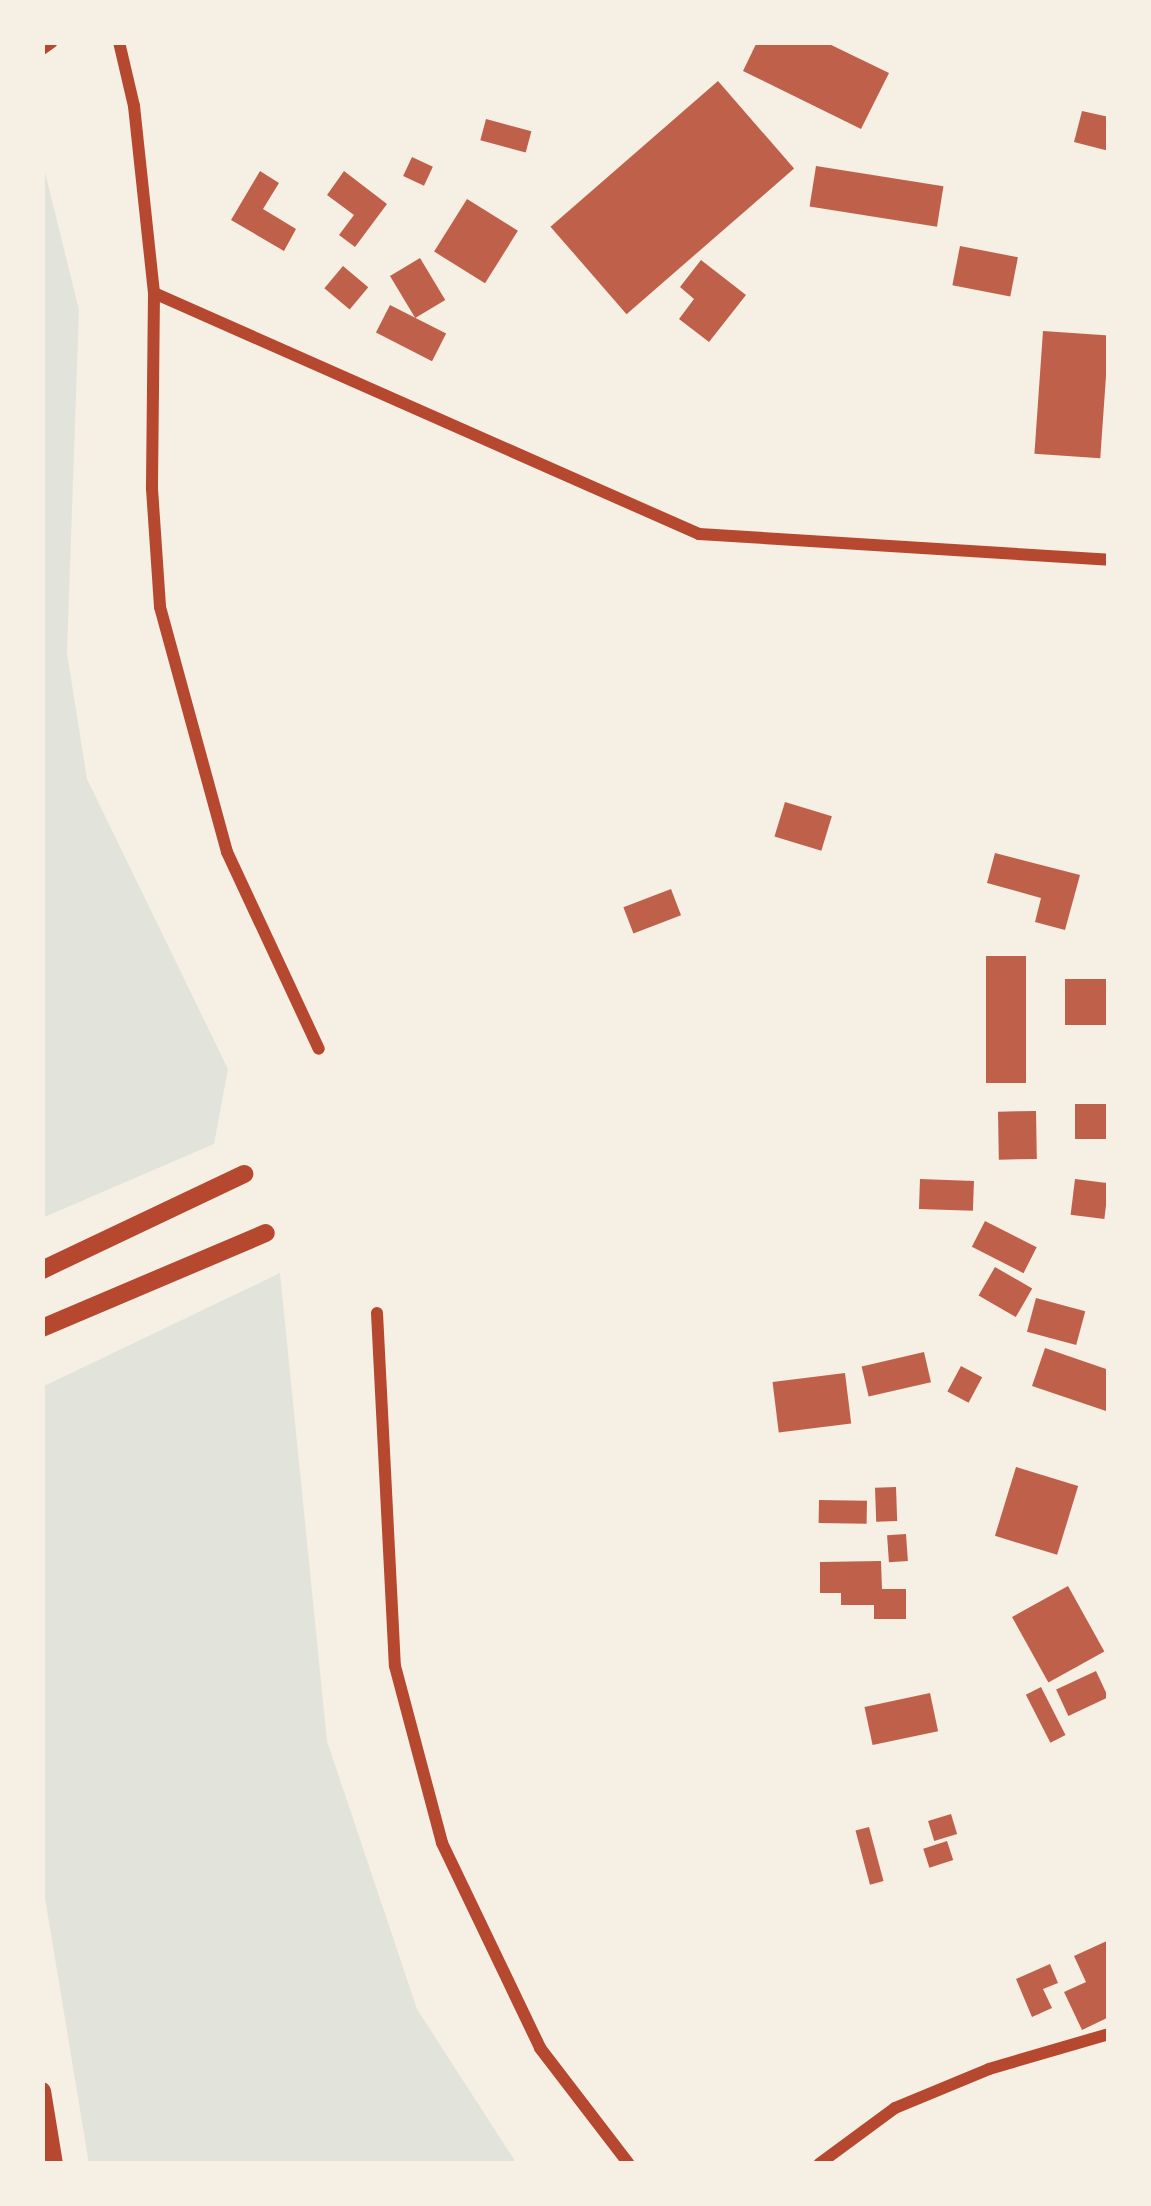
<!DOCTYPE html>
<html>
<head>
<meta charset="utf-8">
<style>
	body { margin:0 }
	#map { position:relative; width:1151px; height:2206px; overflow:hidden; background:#f6efe4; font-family:"IBM Plex Sans",sans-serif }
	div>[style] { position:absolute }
	.green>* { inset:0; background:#e2e4dc }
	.building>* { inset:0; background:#bf614a; transform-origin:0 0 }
	.minor>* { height:12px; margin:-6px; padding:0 6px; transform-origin:6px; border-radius:6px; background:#b5482f }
	.tertiary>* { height:18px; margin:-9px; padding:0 9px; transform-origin:9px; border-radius:9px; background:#b5482f }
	span { translate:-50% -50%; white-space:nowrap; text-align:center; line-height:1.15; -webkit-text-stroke:9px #f6efe4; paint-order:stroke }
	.frame { position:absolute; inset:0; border:45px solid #f6efe4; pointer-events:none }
</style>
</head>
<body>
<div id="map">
	<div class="green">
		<i style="clip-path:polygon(42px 160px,79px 310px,67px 653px,87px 779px,228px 1069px,214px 1144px,42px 1218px)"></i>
		<i style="clip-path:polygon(280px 1273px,327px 1741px,417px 2009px,517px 2164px,89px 2164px,42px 1880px,42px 1387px)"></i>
	</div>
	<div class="building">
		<i style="clip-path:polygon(757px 42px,825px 42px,889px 73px,861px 129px,743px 71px)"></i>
		<i style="left:718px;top:81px;width:116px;height:222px;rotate:49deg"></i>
		<i style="clip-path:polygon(1082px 111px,1109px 117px,1109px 151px,1074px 142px)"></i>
		<i style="left:486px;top:119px;width:47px;height:22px;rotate:15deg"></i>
		<i style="left:412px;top:157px;width:23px;height:21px;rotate:25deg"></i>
		<i style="left:816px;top:166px;width:129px;height:41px;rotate:9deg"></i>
		<i style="clip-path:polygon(260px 171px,279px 183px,263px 209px,296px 229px,284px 251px,231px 220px)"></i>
		<i style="clip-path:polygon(344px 171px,387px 204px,355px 247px,339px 235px,354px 215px,327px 195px)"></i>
		<i style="left:467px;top:199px;width:60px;height:62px;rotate:32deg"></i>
		<i style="left:960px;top:246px;width:59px;height:40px;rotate:11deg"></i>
		<i style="left:420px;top:258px;width:49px;height:35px;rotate:59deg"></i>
		<i style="clip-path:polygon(701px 260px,746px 295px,709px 342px,679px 319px,694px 299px,680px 287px)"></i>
		<i style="left:343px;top:266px;width:33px;height:29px;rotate:40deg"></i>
		<i style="left:390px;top:305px;width:63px;height:31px;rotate:27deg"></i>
		<i style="left:1043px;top:331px;width:66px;height:123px;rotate:4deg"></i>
		<i style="left:785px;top:802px;width:49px;height:36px;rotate:17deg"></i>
		<i style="clip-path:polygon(995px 853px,1080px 875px,1065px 930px,1035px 922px,1041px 898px,987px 883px)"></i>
		<i style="left:671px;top:889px;width:28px;height:51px;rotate:69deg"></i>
		<i style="left:986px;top:956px;width:40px;height:127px"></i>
		<i style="left:1109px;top:979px;width:46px;height:44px;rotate:90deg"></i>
		<i style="left:1075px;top:1104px;width:34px;height:35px"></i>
		<i style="left:1036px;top:1111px;width:48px;height:38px;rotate:89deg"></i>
		<i style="left:920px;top:1179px;width:54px;height:30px;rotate:2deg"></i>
		<i style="left:1075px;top:1179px;width:34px;height:36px;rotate:7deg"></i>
		<i style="left:985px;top:1221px;width:58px;height:29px;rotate:27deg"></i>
		<i style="left:995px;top:1267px;width:43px;height:33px;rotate:30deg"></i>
		<i style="left:1036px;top:1298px;width:51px;height:35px;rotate:15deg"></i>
		<i style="clip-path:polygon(1045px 1348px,1109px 1370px,1109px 1412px,1032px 1386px)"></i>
		<i style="left:924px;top:1352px;width:31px;height:64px;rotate:77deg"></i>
		<i style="left:961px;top:1366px;width:24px;height:29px;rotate:28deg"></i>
		<i style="left:845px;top:1373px;width:51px;height:73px;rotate:83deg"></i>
		<i style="left:1016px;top:1467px;width:65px;height:72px;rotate:17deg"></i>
		<i style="left:896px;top:1487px;width:34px;height:21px;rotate:88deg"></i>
		<i style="left:819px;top:1500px;width:48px;height:23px;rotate:1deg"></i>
		<i style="left:906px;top:1534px;width:27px;height:19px;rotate:86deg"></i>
		<i style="clip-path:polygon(881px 1561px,882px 1589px,906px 1589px,906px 1619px,874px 1619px,874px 1605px,841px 1605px,841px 1593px,820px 1593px,820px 1562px)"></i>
		<i style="left:1068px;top:1586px;width:75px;height:64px;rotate:61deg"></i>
		<i style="left:1096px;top:1671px;width:29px;height:44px;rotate:65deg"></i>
		<i style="left:1041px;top:1687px;width:54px;height:17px;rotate:63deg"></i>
		<i style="left:930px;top:1693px;width:39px;height:67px;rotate:78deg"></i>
		<i style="left:951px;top:1814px;width:21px;height:24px;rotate:73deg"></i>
		<i style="left:869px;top:1827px;width:56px;height:14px;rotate:75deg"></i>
		<i style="left:947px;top:1841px;width:20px;height:25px;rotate:72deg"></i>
		<i style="clip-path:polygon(1109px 1940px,1109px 2017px,1082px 2030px,1064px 1992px,1086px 1982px,1074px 1956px)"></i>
		<i style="clip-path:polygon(1050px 1964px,1058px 1983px,1043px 1989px,1052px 2008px,1032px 2017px,1016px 1979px)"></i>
	</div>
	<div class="minor">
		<i style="left:119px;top:42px;width:66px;rotate:76.8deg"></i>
		<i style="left:134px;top:106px;width:188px;rotate:83.9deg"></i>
		<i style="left:154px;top:293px;width:196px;rotate:90.6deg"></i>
		<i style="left:152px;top:489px;width:118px;rotate:86.1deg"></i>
		<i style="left:160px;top:607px;width:254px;rotate:74.7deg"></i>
		<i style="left:227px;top:852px;width:217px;rotate:65deg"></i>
		<i style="left:42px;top:49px;width:12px;rotate:-35deg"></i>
		<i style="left:154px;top:293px;width:596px;rotate:23.86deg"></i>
		<i style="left:699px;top:534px;width:411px;rotate:3.6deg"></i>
		<i style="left:377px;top:1313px;width:353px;rotate:87.1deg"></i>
		<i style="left:395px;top:1666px;width:183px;rotate:75.1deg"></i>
		<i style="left:442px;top:1843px;width:227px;rotate:64.4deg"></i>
		<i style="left:540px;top:2048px;width:146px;rotate:52.5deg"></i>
		<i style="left:819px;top:2164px;width:94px;rotate:-36.4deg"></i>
		<i style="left:895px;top:2108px;width:102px;rotate:-22.5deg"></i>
		<i style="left:989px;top:2069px;width:125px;rotate:-16.3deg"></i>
	</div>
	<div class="tertiary">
		<i style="left:42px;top:1270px;width:224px;rotate:-25.4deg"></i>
		<i style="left:42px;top:1328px;width:243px;rotate:-23deg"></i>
		<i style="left:42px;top:2091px;width:74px;rotate:80.7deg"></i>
	</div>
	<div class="frame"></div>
</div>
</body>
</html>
